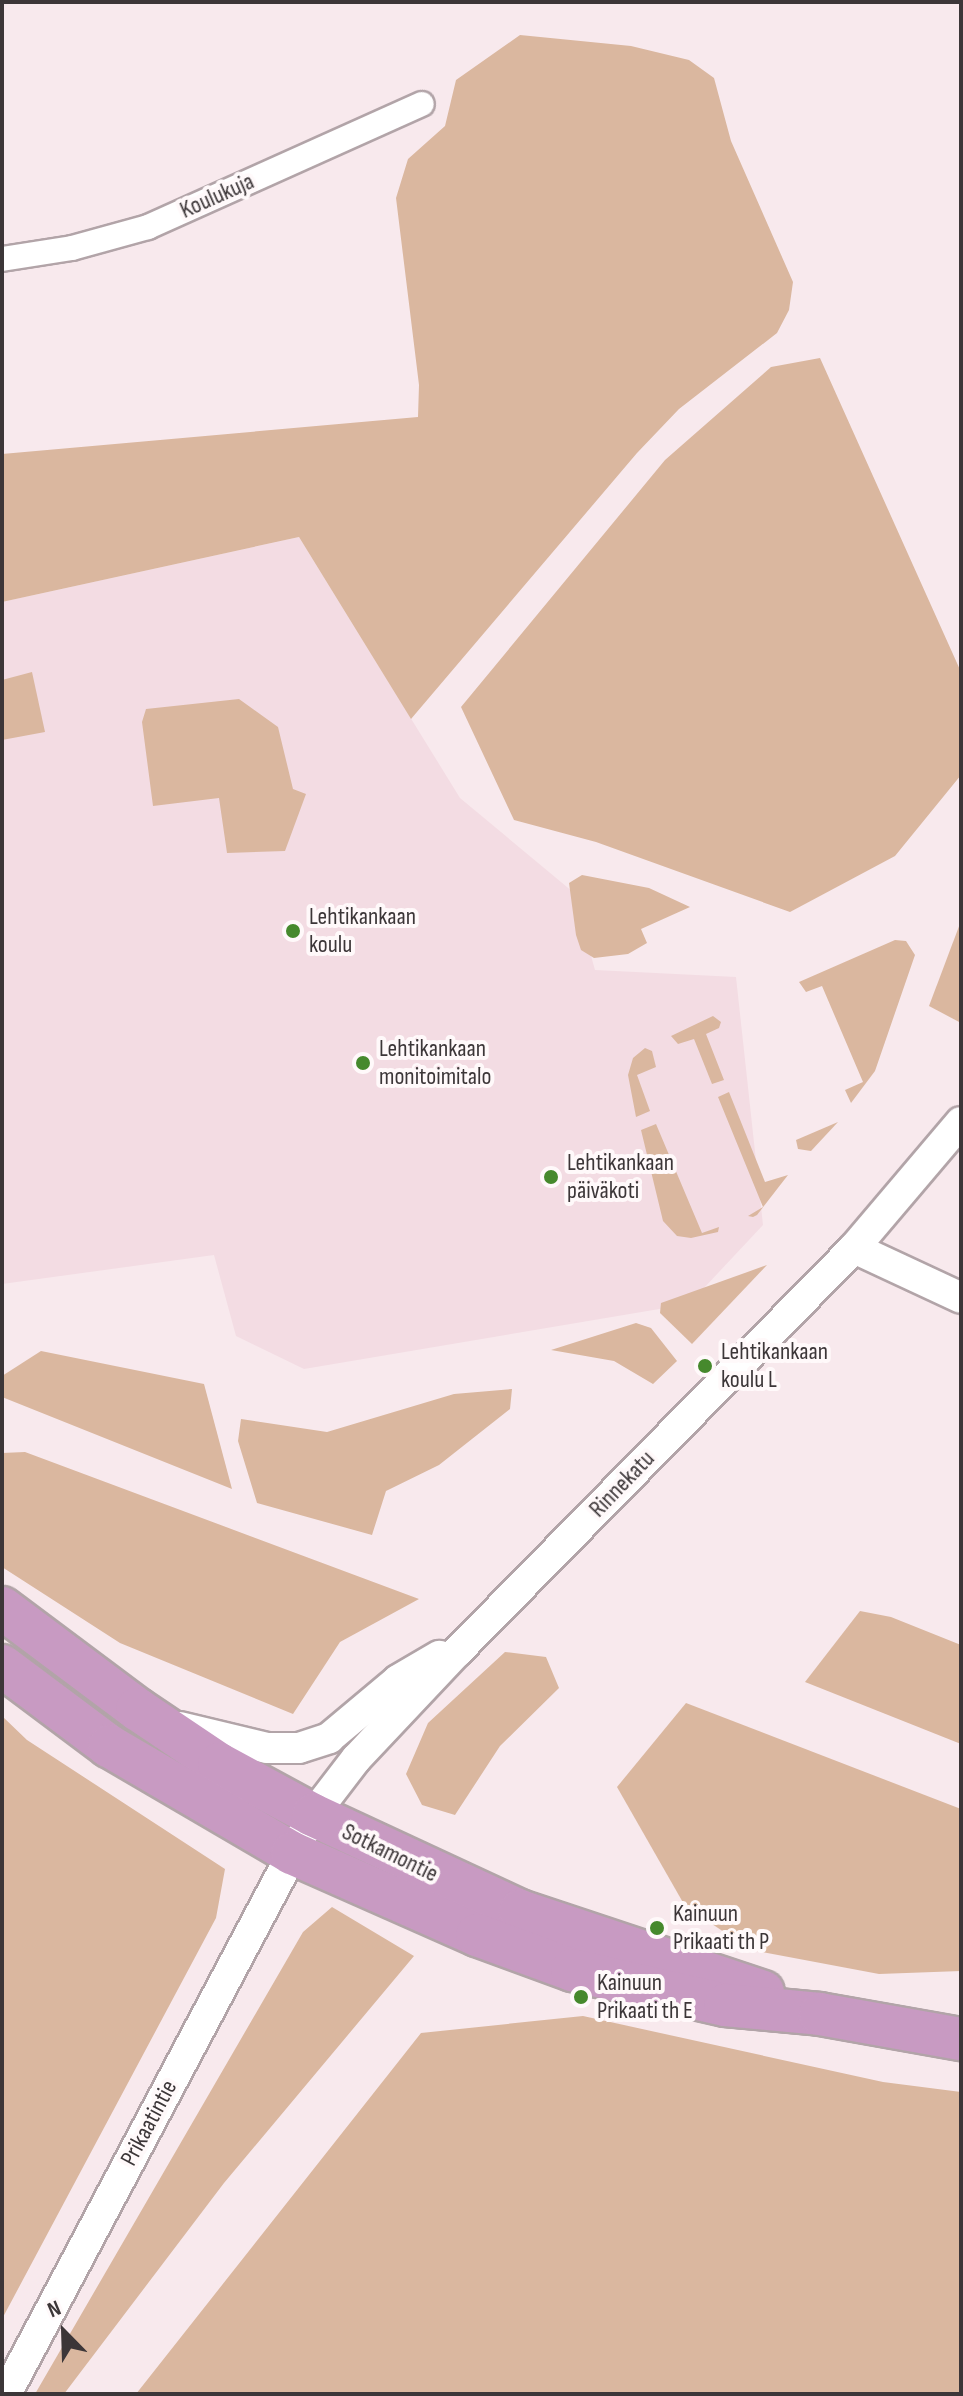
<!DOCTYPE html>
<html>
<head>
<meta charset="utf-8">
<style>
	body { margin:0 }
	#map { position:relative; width:963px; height:2396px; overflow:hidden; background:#f8e9ed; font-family:"Sofia Sans Condensed",sans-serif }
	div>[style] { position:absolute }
	.built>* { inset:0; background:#f3dce3 }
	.green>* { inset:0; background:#dab79f }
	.roads { filter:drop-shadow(2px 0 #b2a4a8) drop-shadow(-2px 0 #b2a4a8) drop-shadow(0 2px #b2a4a8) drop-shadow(0 -2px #b2a4a8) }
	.minor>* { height:24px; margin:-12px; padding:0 12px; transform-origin:12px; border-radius:12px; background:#fff }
	.tertiary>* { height:30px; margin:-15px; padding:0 15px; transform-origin:15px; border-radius:15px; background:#fff }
	.trunk>* { height:42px; margin:-21px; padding:0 21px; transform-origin:21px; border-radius:21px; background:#c89ac2 }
	.dots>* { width:22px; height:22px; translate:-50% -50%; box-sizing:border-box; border:4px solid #fff9fa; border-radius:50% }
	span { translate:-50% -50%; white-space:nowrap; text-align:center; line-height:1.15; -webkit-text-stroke:8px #fff9fa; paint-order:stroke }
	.street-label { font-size:24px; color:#3c3638 }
	.poi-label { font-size:24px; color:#3c3638 }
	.left { translate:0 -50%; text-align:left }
	.frame { position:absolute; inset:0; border:4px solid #3c3638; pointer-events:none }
	.north { position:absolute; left:24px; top:2292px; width:80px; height:80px; -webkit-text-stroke:6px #fff9fa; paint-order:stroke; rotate:337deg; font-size:22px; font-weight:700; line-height:32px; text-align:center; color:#3c3638 }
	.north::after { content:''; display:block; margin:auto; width:28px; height:36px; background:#3c3638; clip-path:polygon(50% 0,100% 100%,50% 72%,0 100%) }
</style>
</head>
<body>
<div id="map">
	<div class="built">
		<i style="clip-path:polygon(299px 537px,460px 798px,573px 892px,595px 970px,736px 977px,763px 1225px,689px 1304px,304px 1369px,236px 1336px,214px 1255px,2px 1284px,2px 602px)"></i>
	</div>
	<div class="green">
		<i style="clip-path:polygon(520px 35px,631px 46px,689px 60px,714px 78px,731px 141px,793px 282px,789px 310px,777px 333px,679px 409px,637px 453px,411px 719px,299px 537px,2px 602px,2px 454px,418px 417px,419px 385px,396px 198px,408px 159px,445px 126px,456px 80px)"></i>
		<i style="clip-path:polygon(820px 358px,961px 672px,961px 775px,895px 856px,790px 912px,596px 842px,514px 820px,461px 707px,665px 460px,771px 367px)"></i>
		<i style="clip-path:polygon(32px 672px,45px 732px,2px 740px,2px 680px)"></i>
		<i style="clip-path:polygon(239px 699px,278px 727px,293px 789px,306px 794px,285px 851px,227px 853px,219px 798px,153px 806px,142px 722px,146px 709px)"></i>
		<i style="clip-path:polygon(582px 875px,649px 888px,690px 907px,641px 929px,647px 943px,628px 954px,594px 958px,581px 950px,576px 935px,569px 883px)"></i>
		<i style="clip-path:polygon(961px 921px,961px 1023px,929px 1006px)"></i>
		<i style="clip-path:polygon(895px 940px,906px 941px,915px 955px,875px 1071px,851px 1103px,845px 1090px,863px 1082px,822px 986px,806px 992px,799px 982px)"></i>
		<i style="clip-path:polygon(713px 1016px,721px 1022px,719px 1028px,706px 1034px,724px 1080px,712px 1084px,694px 1039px,678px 1044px,671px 1036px)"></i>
		<i style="clip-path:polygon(645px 1048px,652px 1051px,656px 1067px,637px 1075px,650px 1111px,636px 1117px,628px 1075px,633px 1058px)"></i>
		<i style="clip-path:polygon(729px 1092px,765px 1182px,788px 1175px,757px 1215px,753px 1217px,748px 1216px,763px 1207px,718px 1097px)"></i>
		<i style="clip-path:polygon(838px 1122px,811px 1151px,798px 1149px,796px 1140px)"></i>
		<i style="clip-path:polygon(656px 1124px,702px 1233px,719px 1227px,718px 1232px,691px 1238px,677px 1236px,663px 1221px,641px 1130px)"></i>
		<i style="clip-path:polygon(767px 1265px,692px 1344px,660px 1313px,661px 1303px)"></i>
		<i style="clip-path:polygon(636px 1323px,651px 1328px,677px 1361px,653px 1384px,614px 1361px,551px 1350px)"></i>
		<i style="clip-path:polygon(41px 1351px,204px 1384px,232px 1489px,2px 1397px,2px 1376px)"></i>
		<i style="clip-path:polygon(512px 1389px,510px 1409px,439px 1465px,386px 1491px,372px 1535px,257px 1503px,238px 1441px,241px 1419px,327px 1432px,454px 1394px)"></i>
		<i style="clip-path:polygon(25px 1452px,419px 1599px,340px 1642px,293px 1714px,120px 1643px,2px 1567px,2px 1453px)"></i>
		<i style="clip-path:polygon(860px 1611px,891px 1617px,961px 1645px,961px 1744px,805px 1682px)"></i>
		<i style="clip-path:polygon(505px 1652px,546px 1657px,559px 1688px,500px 1746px,455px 1815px,422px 1805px,406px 1774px,428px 1723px)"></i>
		<i style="clip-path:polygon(686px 1703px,961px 1809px,961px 1971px,879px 1974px,751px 1950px,685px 1906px,617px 1787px)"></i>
		<i style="clip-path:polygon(2px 1716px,27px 1740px,225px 1869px,216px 1918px,2px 2319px)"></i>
		<i style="clip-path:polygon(332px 1907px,414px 1956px,224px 2183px,64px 2394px,35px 2394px,303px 1932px)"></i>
		<i style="clip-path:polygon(583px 2016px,883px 2082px,961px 2092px,961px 2394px,136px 2394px,421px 2033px)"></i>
	</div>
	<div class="roads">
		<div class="minor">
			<i style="left:2px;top:259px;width:71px;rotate:-8.9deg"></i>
			<i style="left:72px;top:248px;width:79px;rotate:-15.4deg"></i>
			<i style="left:148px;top:227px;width:300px;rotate:-24.2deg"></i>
		</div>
		<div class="tertiary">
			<i style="left:854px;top:1248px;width:118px;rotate:25deg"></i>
			<i style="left:180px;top:1727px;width:89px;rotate:13.6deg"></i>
			<i style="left:267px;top:1748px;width:32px"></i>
			<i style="left:299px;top:1748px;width:32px;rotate:-18deg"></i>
			<i style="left:329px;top:1738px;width:90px;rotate:-40deg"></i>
			<i style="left:398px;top:1680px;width:48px;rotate:-30.3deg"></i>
			<i style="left:6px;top:2394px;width:655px;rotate:-62.07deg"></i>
			<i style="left:313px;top:1815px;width:71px;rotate:-52.5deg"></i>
			<i style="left:356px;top:1759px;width:147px;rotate:-46.7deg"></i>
			<i style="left:457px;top:1652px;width:566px;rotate:-45.5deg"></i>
			<i style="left:854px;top:1248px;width:165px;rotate:-49.7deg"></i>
		</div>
		<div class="trunk">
			<i style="left:2px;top:1608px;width:169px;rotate:36.8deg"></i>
			<i style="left:137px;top:1709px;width:99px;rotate:33.9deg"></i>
			<i style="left:219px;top:1764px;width:107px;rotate:28.5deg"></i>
			<i style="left:313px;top:1815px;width:228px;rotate:24.9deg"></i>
			<i style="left:520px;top:1911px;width:256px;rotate:18.4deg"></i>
			<i style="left:2px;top:1666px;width:134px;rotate:36.8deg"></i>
			<i style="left:109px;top:1746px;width:212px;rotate:30.3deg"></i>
			<i style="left:292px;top:1853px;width:202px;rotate:23.9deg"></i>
			<i style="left:477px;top:1935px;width:101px;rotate:20.2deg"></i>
			<i style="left:572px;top:1970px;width:157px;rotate:12.9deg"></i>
			<i style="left:725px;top:2005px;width:95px;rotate:5.4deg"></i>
			<i style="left:820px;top:2014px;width:143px;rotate:10.1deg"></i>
		</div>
	</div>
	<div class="dots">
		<i style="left:293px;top:931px;background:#46892d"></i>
		<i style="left:363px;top:1063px;background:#46892d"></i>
		<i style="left:551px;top:1177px;background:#46892d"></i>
		<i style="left:705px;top:1366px;background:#46892d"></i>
		<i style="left:657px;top:1928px;background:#46892d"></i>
		<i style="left:581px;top:1997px;background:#46892d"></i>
	</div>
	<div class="street-label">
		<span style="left:217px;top:196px;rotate:-24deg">Koulukuja</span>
		<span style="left:622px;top:1484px;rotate:-46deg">Rinnekatu</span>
		<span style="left:390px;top:1853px;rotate:26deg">Sotkamontie</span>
		<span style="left:149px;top:2123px;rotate:-62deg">Prikaatintie</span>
	</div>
	<div class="poi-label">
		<span class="left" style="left:309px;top:931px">Lehtikankaan<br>koulu</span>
		<span class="left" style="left:379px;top:1063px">Lehtikankaan<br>monitoimitalo</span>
		<span class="left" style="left:567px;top:1177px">Lehtikankaan<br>päiväkoti</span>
		<span class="left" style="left:721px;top:1366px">Lehtikankaan<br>koulu L</span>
		<span class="left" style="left:673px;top:1928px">Kainuun<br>Prikaati th P</span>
		<span class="left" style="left:597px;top:1997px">Kainuun<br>Prikaati th E</span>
	</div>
	<div class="frame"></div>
	<div class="north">N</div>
</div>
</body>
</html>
